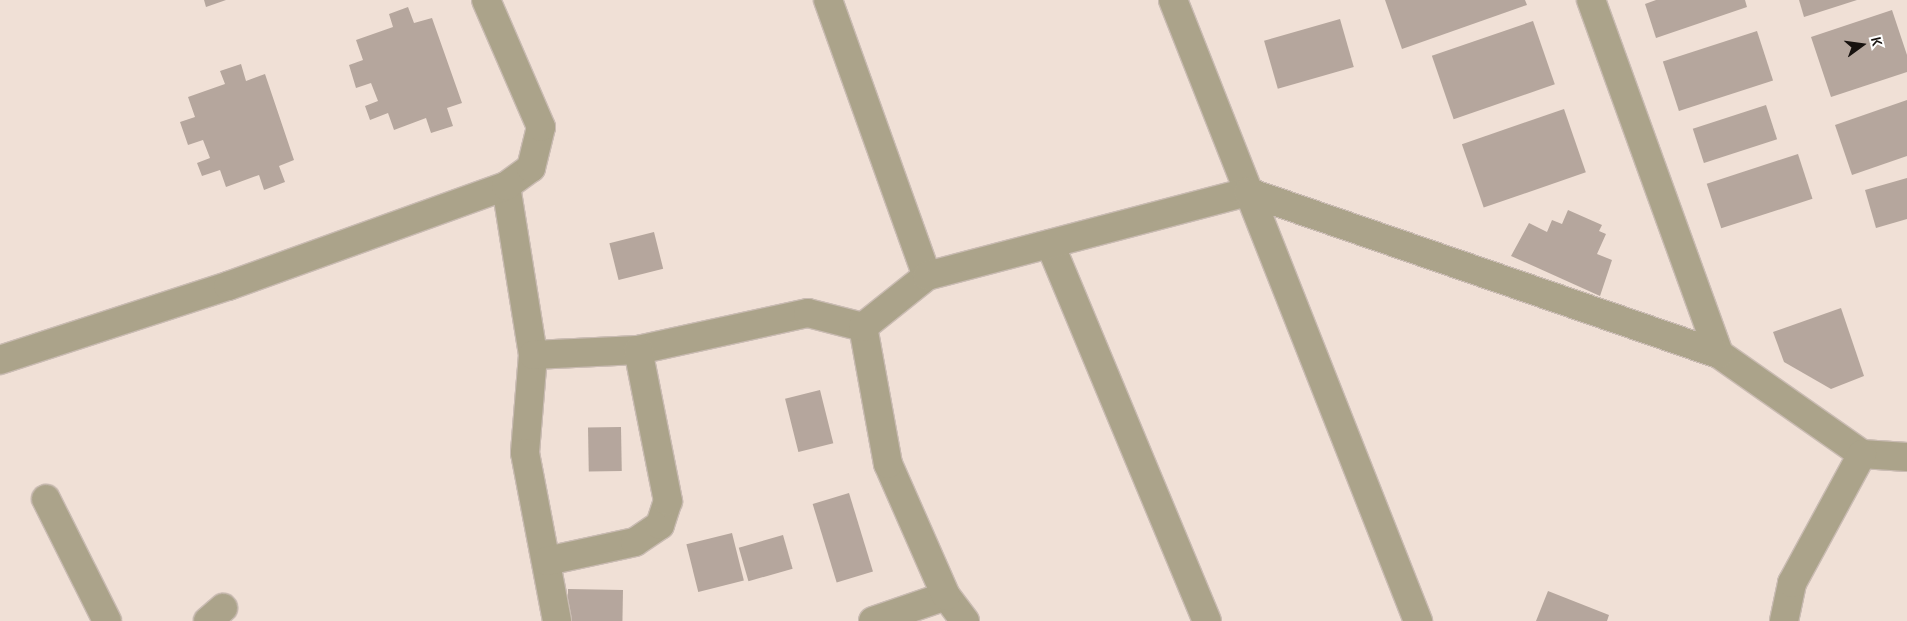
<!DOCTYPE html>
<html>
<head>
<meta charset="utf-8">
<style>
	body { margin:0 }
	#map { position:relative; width:1907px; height:621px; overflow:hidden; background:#f0e0d6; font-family:Cabin,sans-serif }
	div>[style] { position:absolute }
	.building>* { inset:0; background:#b5a69d; transform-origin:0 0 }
	.roads { filter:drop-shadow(1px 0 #c9bbb2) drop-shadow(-1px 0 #c9bbb2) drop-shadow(0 1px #c9bbb2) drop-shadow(0 -1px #c9bbb2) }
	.minor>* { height:28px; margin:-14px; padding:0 14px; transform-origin:14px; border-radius:14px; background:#aba38a }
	span { translate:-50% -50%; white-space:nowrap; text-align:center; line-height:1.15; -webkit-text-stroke:4px #fff; paint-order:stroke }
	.north { position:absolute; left:1837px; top:20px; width:50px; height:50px; -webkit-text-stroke:4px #fff; paint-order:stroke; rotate:76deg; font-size:14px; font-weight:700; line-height:20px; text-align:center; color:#17120f }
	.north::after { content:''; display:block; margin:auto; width:18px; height:22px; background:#17120f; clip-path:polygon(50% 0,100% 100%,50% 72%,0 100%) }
</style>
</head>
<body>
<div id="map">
	<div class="building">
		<i style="clip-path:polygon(204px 0,226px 0,206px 7px)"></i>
		<i style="clip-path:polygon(1385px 0,1525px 0,1527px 5px,1402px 49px)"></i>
		<i style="clip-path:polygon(1656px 0,1745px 0,1747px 7px,1656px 38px,1645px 4px)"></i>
		<i style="clip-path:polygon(1799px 0,1857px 0,1804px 17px)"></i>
		<i style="clip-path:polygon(408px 7px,414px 23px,432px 18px,462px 103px,447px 108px,453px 126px,431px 133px,426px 118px,394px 130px,388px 113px,370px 120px,365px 106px,378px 101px,371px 83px,356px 88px,349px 65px,363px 60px,356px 40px,393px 27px,389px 14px)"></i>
		<i style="clip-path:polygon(1892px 10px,1907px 55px,1907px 72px,1831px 97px,1811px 37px)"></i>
		<i style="left:1340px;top:19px;width:50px;height:79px;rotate:74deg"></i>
		<i style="left:1533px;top:21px;width:67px;height:107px;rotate:71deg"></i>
		<i style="left:1757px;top:31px;width:52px;height:99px;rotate:72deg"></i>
		<i style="clip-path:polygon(241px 64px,246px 81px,265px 74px,294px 160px,279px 166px,285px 182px,264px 190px,259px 175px,226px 187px,220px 170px,202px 176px,197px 163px,210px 158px,203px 140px,188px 145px,180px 122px,195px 117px,188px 97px,225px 84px,220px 71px)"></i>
		<i style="clip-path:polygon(1907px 100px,1907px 156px,1852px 175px,1835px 125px)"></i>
		<i style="left:1766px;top:105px;width:36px;height:77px;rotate:72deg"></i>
		<i style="left:1564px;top:109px;width:67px;height:108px;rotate:71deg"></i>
		<i style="left:1798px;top:154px;width:47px;height:96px;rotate:72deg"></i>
		<i style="clip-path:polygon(1907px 178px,1907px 219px,1876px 228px,1865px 190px)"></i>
		<i style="clip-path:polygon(1568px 210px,1602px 225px,1599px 231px,1606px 234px,1597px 254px,1612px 260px,1600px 296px,1511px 256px,1529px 223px,1547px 232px,1552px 220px,1562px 224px)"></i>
		<i style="left:654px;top:232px;width:38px;height:46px;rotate:76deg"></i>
		<i style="clip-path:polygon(1841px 308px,1864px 376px,1831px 389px,1784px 362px,1773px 332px)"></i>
		<i style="left:820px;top:390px;width:55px;height:36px;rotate:76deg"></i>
		<i style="left:621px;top:427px;width:44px;height:33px;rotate:89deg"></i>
		<i style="left:849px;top:493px;width:82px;height:38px;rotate:73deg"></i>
		<i style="left:732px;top:533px;width:49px;height:47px;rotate:76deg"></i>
		<i style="left:783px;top:535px;width:35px;height:46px;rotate:74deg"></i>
		<i style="left:568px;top:589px;width:55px;height:32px;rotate:1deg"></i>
		<i style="clip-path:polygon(1548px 591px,1609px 615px,1607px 621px,1536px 621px)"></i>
	</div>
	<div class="roads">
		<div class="minor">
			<i style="left:828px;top:0;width:293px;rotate:70.3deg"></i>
			<i style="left:1173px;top:0;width:668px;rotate:68.47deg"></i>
			<i style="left:1591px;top:0;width:376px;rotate:70.1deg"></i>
			<i style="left:1719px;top:354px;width:174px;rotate:35deg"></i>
			<i style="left:1862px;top:454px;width:45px;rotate:3.8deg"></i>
			<i style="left:506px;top:186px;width:171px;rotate:80.9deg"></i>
			<i style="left:533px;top:355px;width:98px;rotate:94.7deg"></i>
			<i style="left:525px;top:453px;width:171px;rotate:79.2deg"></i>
			<i style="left:1050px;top:244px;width:408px;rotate:67.4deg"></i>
			<i style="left:533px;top:355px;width:105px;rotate:-2.7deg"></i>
			<i style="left:638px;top:350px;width:174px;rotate:-12.3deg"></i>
			<i style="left:808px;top:313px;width:57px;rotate:14.3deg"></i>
			<i style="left:0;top:360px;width:240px;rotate:-18deg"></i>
			<i style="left:228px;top:286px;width:295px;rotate:-19.8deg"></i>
			<i style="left:506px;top:186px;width:31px;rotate:-36deg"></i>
			<i style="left:531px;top:168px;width:42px;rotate:-76.3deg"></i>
			<i style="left:541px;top:127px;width:138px;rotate:-113.4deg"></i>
			<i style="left:46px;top:499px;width:136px;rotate:63.4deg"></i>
			<i style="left:547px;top:561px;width:90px;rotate:-12.2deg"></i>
			<i style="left:635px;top:542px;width:30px;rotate:-34deg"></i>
			<i style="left:660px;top:525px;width:25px;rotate:-72deg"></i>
			<i style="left:668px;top:501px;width:154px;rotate:-101.2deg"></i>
			<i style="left:208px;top:621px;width:20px;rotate:-41deg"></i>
			<i style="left:873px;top:621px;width:77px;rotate:-18.9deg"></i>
			<i style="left:965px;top:621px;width:31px;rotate:-127deg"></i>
			<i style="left:946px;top:596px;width:144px;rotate:-113.7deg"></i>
			<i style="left:888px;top:464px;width:139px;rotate:-100.3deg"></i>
			<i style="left:863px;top:327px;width:82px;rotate:-38.6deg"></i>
			<i style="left:927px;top:276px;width:332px;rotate:-14.7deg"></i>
			<i style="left:1248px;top:192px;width:498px;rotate:19deg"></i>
			<i style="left:1784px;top:621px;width:39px;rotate:-78deg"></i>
			<i style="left:1792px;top:583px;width:147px;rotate:-61.5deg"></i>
		</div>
	</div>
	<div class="north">K</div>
</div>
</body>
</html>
